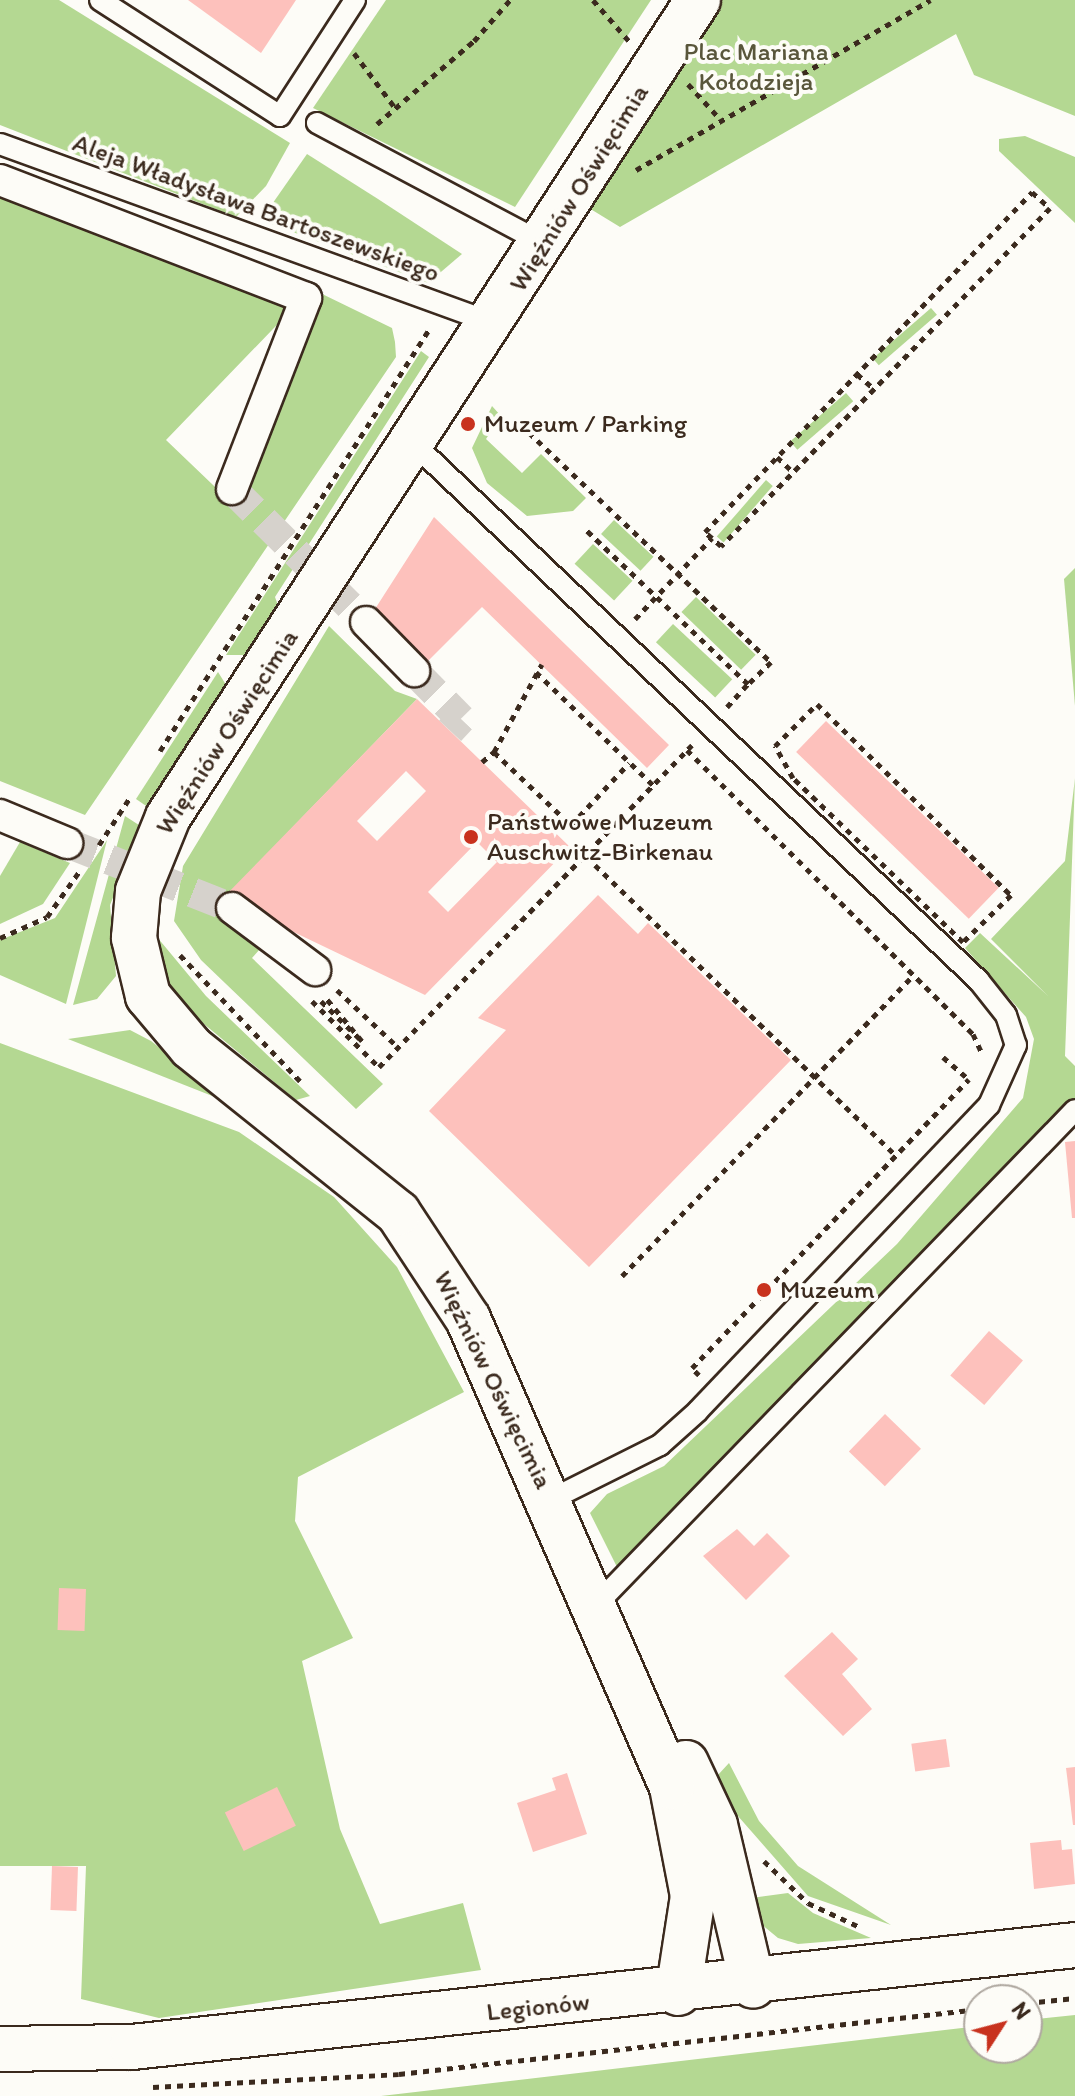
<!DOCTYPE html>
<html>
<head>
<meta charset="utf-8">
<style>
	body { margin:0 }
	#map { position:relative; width:1075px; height:2096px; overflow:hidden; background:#fdfcf7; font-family:Itim,sans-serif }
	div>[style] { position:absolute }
	.green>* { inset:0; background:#b4d892; transform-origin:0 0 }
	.building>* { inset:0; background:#fdc1bc; transform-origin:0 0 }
	.pedestrian-tunnel>* { height:30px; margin-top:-15px; transform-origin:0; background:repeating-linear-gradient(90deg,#d6d2cc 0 30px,transparent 0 45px) }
	.path>* { height:5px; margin-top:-2.5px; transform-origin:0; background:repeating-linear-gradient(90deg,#3b2a1e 0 6px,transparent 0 12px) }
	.roads { filter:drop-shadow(2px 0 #3b2a1e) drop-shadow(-2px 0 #3b2a1e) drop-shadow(0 2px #3b2a1e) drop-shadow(0 -2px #3b2a1e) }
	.service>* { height:20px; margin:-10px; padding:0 10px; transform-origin:10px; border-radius:10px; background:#fdfcf7 }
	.pedestrian>* { height:30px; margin:-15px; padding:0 15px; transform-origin:15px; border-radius:15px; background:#fdfcf7 }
	.tertiary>* { height:44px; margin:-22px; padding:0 22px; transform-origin:22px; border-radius:22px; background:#fdfcf7 }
	.secondary>* { height:44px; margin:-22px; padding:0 22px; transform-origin:22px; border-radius:22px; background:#fdfcf7 }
	.dots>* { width:22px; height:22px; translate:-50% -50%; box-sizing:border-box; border:4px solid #fdfcf7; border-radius:50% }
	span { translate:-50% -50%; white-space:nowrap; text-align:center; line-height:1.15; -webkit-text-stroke:8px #fdfcf7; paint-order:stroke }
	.park-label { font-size:26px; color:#59563b }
	.street-label { font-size:26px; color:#3b2a1e }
	.poi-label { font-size:26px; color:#3b2a1e }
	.left { translate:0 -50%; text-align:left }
	.north { position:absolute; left:963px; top:1984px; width:80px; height:80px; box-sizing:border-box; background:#fdfcf7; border:2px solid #afa8a0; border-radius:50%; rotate:54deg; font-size:22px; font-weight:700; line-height:32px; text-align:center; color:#3b2a1e }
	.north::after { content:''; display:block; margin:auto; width:28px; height:36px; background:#c8321e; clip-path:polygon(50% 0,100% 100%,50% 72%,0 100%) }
</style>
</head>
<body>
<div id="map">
	<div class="green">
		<i style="clip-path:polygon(0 0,59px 0,290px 143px,266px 186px,236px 217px,0 125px)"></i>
		<i style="clip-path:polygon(386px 0,651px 0,515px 207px,313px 108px)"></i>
		<i style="clip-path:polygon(721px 0,1075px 0,1075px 116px,974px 75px,956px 34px,620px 227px,584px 205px)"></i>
		<i style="clip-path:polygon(1025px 136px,1075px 157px,1075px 223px,999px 151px,999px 139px)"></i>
		<i style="clip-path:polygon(307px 154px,378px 199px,462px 254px,428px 283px,261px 220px)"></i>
		<i style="clip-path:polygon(0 192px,298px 303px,166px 440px,236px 507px,316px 291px,392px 328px,395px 342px,396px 357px,85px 815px,0 781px)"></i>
		<i style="left:931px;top:308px;width:9px;height:77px;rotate:49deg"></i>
		<i style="clip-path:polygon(421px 351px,429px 357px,275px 597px,280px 611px,250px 655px,226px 655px)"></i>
		<i style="left:846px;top:393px;width:11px;height:74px;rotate:49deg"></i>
		<i style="clip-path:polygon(492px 406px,501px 416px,486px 439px,522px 473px,541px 454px,586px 498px,573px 511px,527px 516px,487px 483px,472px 448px)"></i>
		<i style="left:766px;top:480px;width:9px;height:75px;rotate:41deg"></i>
		<i style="left:614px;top:520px;width:54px;height:19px;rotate:43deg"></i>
		<i style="left:593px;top:544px;width:54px;height:27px;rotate:43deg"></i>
		<i style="clip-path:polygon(1075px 568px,1075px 706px,1064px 579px)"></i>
		<i style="left:696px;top:597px;width:83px;height:21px;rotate:44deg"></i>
		<i style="left:673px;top:624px;width:81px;height:25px;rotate:43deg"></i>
		<i style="clip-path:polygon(329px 626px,395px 691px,417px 699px,288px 832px,268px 940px,252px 958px,383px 1084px,356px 1109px,201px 960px,174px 921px,183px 866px)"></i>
		<i style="clip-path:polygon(218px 672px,228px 688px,152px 810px,136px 799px)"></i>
		<i style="clip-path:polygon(1075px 778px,1065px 1056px,1075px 1066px,1075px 1100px,618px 1569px,590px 1513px,607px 1494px,664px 1466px,897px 1244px,1023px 1098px,1034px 1039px,1026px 1017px,965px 948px,980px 933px,1048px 996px,991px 939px,1065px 861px)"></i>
		<i style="clip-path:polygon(125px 816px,142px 827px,110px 905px,116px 976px,97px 999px,73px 1005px)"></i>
		<i style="clip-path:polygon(107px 840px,66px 1004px,0 975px,0 940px,55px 918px)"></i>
		<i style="clip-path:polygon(20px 842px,70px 863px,43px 904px,0 924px,0 876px)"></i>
		<i style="clip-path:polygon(152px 931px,206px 996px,310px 1096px,296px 1100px,181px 1005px,160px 969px)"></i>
		<i style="clip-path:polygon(130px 1030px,151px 1041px,230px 1103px,68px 1039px)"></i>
		<i style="clip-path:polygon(0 1043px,239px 1132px,334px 1197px,397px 1267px,464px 1392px,298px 1477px,295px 1521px,353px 1638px,302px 1661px,340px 1829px,380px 1924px,463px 1903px,481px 1970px,159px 2018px,81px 1999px,86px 1866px,0 1866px)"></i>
		<i style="clip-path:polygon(729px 1763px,759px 1821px,798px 1866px,891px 1925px,808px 1896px,730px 1807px,717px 1776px)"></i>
		<i style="clip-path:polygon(788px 1893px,813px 1913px,871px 1938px,798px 1944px,778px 1938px,754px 1918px,751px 1898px)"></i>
		<i style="clip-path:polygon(1075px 2015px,1075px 2096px,381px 2096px,979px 2026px,979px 2048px,1027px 2048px,1027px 2020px)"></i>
	</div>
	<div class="building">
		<i style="clip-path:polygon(188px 0,296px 0,261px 53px)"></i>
		<i style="clip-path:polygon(434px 517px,669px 745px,647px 768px,482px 607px,428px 661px,375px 609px)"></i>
		<i style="clip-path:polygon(evenodd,417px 699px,570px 847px,425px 995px,223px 898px,417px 699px,406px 771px,426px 791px,377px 841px,357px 821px,406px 771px,417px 699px,477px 842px,497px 862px,448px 912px,428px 892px,477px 842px)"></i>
		<i style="left:826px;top:721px;width:240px;height:43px;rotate:44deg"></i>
		<i style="clip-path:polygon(598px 895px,638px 934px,648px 923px,791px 1060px,589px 1267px,429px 1111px,506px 1030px,478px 1018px)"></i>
		<i style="clip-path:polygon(1075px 1141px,1075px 1218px,1072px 1218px,1065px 1142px)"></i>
		<i style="left:989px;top:1331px;width:45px;height:59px;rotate:41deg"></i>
		<i style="left:885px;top:1414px;width:50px;height:52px;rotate:44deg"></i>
		<i style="clip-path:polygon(737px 1529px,754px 1546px,767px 1533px,790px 1556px,746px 1600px,703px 1556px)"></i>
		<i style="left:59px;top:1588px;width:27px;height:42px;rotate:2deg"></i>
		<i style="clip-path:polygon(832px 1632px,858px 1659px,842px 1674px,872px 1709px,843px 1736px,784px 1676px)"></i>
		<i style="left:946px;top:1739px;width:28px;height:35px;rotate:82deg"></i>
		<i style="clip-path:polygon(1075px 1767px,1075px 1825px,1073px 1825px,1066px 1768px)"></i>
		<i style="clip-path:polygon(567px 1773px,587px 1834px,533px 1852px,517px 1803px,556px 1790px,552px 1778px)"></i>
		<i style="left:277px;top:1787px;width:43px;height:58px;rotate:64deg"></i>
		<i style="clip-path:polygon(1061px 1840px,1062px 1850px,1072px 1849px,1075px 1884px,1034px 1889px,1030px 1843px)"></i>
		<i style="left:52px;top:1866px;width:26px;height:44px;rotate:2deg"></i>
	</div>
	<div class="pedestrian-tunnel">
		<i style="left:232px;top:489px;width:189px;rotate:44.8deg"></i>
		<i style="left:414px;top:671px;width:67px;rotate:45.6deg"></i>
		<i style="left:461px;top:719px;width:16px;rotate:133deg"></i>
		<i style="left:67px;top:843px;width:177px;rotate:21.5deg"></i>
	</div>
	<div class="path">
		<i style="left:593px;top:0;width:55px;rotate:48.7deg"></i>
		<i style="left:354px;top:53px;width:70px;rotate:53.1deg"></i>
		<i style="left:688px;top:84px;width:49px;rotate:47.5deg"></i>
		<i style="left:377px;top:124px;width:128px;rotate:-40.6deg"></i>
		<i style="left:474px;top:41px;width:55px;rotate:-48.7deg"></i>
		<i style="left:636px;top:170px;width:340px;rotate:-30deg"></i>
		<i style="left:857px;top:374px;width:23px;rotate:41deg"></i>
		<i style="left:520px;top:424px;width:346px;rotate:43.5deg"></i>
		<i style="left:771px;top:662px;width:32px;rotate:136deg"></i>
		<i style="left:748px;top:684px;width:226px;rotate:-136.4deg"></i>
		<i style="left:777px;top:457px;width:22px;rotate:43deg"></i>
		<i style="left:635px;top:619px;width:112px;rotate:-46.5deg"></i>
		<i style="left:712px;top:538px;width:9px;rotate:-139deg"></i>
		<i style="left:705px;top:532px;width:472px;rotate:-46.1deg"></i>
		<i style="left:1032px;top:192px;width:24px;rotate:42deg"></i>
		<i style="left:1050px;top:208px;width:472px;rotate:134.2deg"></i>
		<i style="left:721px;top:546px;width:12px;rotate:-138deg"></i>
		<i style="left:536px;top:672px;width:163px;rotate:44deg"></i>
		<i style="left:817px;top:704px;width:272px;rotate:44.6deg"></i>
		<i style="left:1011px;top:895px;width:67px;rotate:135.6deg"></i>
		<i style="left:963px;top:942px;width:236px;rotate:-136deg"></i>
		<i style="left:793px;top:778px;width:37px;rotate:-119deg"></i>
		<i style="left:775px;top:746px;width:59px;rotate:-45deg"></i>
		<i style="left:727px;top:707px;width:31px;rotate:-48deg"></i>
		<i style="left:692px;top:745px;width:7px;rotate:135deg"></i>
		<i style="left:687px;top:750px;width:403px;rotate:44.8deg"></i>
		<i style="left:973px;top:1034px;width:23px;rotate:65deg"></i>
		<i style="left:160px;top:751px;width:502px;rotate:-57.45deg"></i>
		<i style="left:494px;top:752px;width:100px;rotate:-61.4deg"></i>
		<i style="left:482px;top:762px;width:16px;rotate:-40deg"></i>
		<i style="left:494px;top:752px;width:106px;rotate:43.5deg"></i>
		<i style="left:571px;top:825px;width:85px;rotate:-46.9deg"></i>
		<i style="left:99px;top:845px;width:59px;rotate:-56.9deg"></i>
		<i style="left:595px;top:865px;width:419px;rotate:44deg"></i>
		<i style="left:0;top:938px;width:51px;rotate:-24.1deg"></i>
		<i style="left:47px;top:917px;width:55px;rotate:-54.6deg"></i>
		<i style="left:180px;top:955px;width:174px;rotate:46.4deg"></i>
		<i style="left:337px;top:990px;width:83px;rotate:43.1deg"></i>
		<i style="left:312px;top:1001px;width:94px;rotate:44.6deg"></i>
		<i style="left:379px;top:1067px;width:442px;rotate:-45.8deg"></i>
		<i style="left:321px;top:1001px;width:57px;rotate:44.3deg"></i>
		<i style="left:362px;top:1041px;width:56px;rotate:-129.9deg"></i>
		<i style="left:943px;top:1057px;width:35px;rotate:41deg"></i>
		<i style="left:622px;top:1276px;width:418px;rotate:-45.9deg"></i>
		<i style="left:699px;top:1375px;width:10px;rotate:-135deg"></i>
		<i style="left:692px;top:1368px;width:400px;rotate:-46.2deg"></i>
		<i style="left:764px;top:1861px;width:61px;rotate:43.7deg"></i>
		<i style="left:808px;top:1903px;width:57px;rotate:24.8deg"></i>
		<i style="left:1027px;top:2003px;width:48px;rotate:-5.9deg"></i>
		<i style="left:153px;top:2087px;width:246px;rotate:-3deg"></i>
		<i style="left:399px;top:2074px;width:584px;rotate:-6.39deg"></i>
	</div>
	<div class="roads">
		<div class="service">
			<i style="left:100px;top:0;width:214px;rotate:32.8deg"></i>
			<i style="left:280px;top:116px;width:138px;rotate:-57.1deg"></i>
			<i style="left:317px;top:123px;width:258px;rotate:28deg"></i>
			<i style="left:0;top:144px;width:524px;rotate:19.96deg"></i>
			<i style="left:414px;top:444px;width:779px;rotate:43.54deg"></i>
			<i style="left:979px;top:981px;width:43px;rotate:51.5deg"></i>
			<i style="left:1006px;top:1015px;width:32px;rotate:72deg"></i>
			<i style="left:1016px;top:1045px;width:66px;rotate:114.2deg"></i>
			<i style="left:989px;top:1105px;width:422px;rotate:133.6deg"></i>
			<i style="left:698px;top:1411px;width:51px;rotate:138.2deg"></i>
			<i style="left:660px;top:1445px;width:121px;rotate:153.4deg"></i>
			<i style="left:597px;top:1604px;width:687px;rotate:-45.94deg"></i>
		</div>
		<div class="pedestrian">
			<i style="left:0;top:180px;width:328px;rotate:21.1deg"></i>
			<i style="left:306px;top:298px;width:205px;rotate:111.2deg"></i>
			<i style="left:366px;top:622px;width:69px;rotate:45.6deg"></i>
			<i style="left:0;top:815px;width:73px;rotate:22.7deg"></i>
			<i style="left:232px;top:908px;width:104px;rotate:36.8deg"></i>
		</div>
		<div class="tertiary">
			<i style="left:686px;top:1763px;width:68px;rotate:64.9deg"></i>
			<i style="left:715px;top:1825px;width:165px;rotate:76.7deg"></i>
			<i style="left:678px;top:1993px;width:98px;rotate:-81.2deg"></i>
			<i style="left:693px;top:1896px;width:111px;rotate:-100.9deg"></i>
			<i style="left:672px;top:1787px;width:511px;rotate:-113.55deg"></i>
			<i style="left:468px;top:1319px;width:127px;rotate:-123.4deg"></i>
			<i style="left:398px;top:1213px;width:265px;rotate:-141.3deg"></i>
			<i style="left:191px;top:1047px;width:67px;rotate:-130.1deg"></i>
			<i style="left:148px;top:996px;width:60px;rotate:-103.6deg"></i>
			<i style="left:134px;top:938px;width:47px;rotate:-85.1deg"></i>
			<i style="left:138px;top:891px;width:80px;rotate:-67.9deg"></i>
			<i style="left:168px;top:817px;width:974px;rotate:-57.03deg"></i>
		</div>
		<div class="secondary">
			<i style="left:0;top:2049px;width:132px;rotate:-0.9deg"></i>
			<i style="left:132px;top:2047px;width:949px;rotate:-6.17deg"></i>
		</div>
	</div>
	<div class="dots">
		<i style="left:468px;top:424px;background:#c8321e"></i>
		<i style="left:471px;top:837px;background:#c8321e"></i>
		<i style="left:764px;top:1290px;background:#c8321e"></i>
	</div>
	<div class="park-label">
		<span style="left:756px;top:67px">Plac Mariana<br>Kołodzieja</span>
	</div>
	<div class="street-label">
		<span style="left:579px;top:188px;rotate:-58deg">Więźniów Oświęcimia</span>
		<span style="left:256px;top:208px;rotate:20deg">Aleja Władysława Bartoszewskiego</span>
		<span style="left:227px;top:732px;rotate:-57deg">Więźniów Oświęcimia</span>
		<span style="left:493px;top:1380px;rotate:64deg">Więźniów Oświęcimia</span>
		<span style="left:538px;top:2007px;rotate:-6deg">Legionów</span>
	</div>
	<div class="poi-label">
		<span class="left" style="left:484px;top:424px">Muzeum / Parking</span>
		<span class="left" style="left:487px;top:837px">Państwowe Muzeum<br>Auschwitz-Birkenau</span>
		<span class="left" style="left:780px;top:1290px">Muzeum</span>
	</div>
	<div class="north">N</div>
</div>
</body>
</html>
